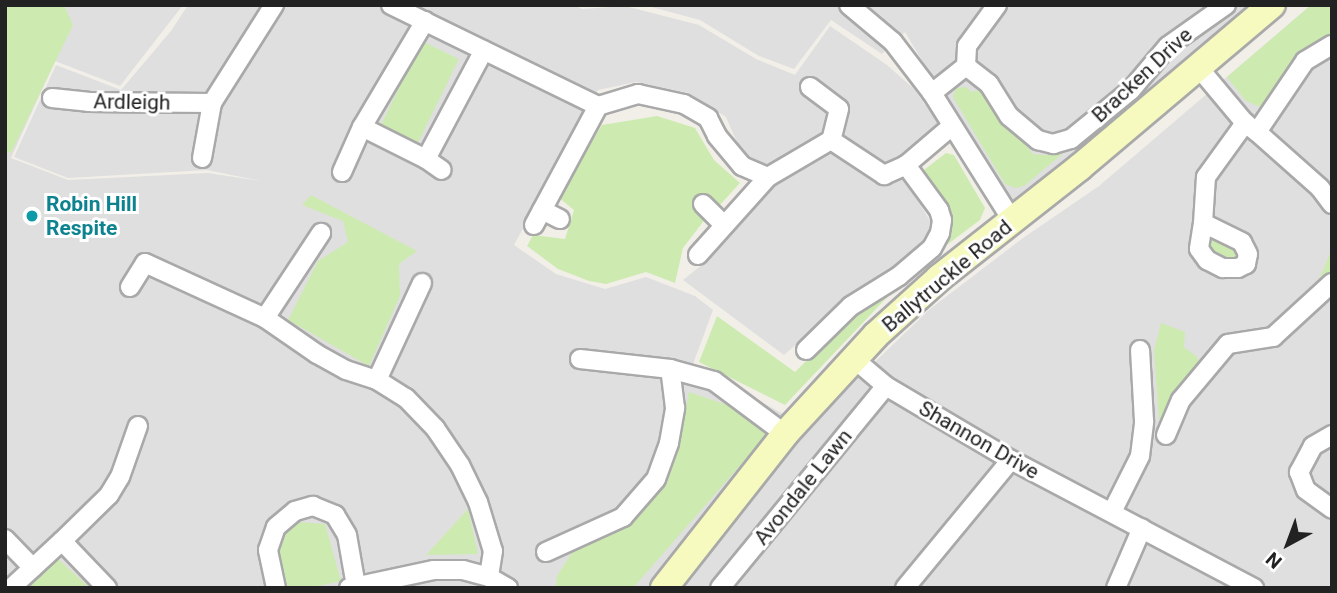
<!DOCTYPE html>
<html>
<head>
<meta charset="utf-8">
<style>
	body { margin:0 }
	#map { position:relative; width:1337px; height:593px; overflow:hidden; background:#f2efe9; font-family:Roboto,sans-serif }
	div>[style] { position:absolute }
	.residential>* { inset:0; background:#e0dfdf }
	.grass>* { inset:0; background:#cdebb0; transform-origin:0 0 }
	.roads { filter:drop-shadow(2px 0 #a9a9a9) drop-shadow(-2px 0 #a9a9a9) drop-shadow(0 2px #a9a9a9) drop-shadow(0 -2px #a9a9a9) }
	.street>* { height:18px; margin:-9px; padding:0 9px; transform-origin:9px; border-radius:9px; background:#fff }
	.secondary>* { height:26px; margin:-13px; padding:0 13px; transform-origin:13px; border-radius:13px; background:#f7fabf }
	.dots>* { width:19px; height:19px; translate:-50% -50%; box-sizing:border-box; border:4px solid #fff; border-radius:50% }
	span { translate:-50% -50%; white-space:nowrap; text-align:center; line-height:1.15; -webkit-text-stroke:6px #fff; paint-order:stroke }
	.street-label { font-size:21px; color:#222 }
	.culture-label { font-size:21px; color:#0d838f; font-weight:700 }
	.left { translate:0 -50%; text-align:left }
	.frame { position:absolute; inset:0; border:7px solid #222; pointer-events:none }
	.north { position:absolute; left:1253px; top:509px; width:70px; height:70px; -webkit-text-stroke:5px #fff; paint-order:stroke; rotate:221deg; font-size:19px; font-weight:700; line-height:28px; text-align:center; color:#222 }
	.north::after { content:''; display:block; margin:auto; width:24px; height:32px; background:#222; clip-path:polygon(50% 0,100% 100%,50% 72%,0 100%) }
</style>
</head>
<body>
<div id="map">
	<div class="residential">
		<i style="clip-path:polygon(5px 5px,183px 5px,120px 86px,55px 61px,11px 158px,68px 180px,208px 173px,261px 181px,207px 170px,68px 178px,14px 157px,56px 65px,121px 90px,171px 31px,188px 5px,574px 5px,582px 9px,625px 6px,699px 25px,756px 59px,795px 75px,830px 26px,887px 65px,913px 88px,939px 124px,893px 160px,935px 229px,898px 269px,848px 299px,784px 355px,683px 280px,708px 260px,770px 191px,753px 161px,739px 147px,726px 117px,689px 93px,636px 82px,598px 90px,514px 245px,556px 274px,605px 289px,646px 277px,695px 296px,713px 310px,693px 364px,807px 427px,930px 309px,1023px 238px,1099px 186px,1311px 5px,1332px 5px,1332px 588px,5px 588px)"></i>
		<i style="clip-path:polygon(644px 5px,1255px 5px,1192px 63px,1010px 208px,905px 32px,882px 54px,831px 20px,794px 69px,759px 56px,700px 20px)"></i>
	</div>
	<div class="grass">
		<i style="clip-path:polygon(5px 5px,64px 5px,73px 25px,11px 153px,5px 151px)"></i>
		<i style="clip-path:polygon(1311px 5px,1332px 5px,1332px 36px,1298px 56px,1265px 109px,1246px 101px,1227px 77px)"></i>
		<i style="left:422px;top:41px;width:41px;height:93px;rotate:26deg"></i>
		<i style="clip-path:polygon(966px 87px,972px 92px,980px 90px,1033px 154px,1046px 155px,1067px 150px,1024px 186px,1015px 188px,1005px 184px,953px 97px,956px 88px)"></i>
		<i style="clip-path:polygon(657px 116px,695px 128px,714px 160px,740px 183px,718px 207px,701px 194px,692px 204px,706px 218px,683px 248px,675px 283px,646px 272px,606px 284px,589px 281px,558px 269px,527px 246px,533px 235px,565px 239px,574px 210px,558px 197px,602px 125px)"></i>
		<i style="clip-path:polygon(946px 153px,954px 155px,985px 208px,980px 220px,944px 247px,948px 230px,920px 173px)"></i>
		<i style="clip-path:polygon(311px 195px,417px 251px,399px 264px,400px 296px,369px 366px,288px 320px,318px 261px,348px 242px,343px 221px,302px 205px)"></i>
		<i style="clip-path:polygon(1212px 234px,1239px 247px,1240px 262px,1228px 264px,1207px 252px,1206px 240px)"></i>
		<i style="clip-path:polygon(1332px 249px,1332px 277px,1316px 286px)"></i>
		<i style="clip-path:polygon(893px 291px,785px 405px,699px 362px,717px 316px,795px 372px,856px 312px)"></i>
		<i style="clip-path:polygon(1161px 323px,1185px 332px,1184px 347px,1197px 357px,1201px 366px,1160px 431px,1154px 351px)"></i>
		<i style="clip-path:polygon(689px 392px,730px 406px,772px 429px,633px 588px,556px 588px,557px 576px,573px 551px,627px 527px,662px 486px,680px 437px)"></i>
		<i style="clip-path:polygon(468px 509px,478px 554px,426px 555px)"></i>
		<i style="clip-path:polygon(298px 522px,325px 524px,341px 581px,310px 588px,288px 588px,279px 552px,286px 534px)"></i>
		<i style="clip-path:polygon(57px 558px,90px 588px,26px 588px)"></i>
	</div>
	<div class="roads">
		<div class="street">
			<i style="left:391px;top:5px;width:230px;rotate:26deg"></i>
			<i style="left:598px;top:106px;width:42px;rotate:-16.7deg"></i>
			<i style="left:638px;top:94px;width:47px;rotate:12.3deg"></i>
			<i style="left:684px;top:104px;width:28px;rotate:30deg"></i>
			<i style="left:708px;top:118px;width:20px;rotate:63deg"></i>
			<i style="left:717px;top:136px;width:39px;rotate:50deg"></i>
			<i style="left:742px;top:166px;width:28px;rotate:23deg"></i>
			<i style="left:849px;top:5px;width:57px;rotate:40.1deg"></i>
			<i style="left:893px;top:42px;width:64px;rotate:52.6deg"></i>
			<i style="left:932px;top:93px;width:150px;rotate:57.8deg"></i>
			<i style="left:425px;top:21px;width:123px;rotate:120.7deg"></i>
			<i style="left:362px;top:127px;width:72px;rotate:26.6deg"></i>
			<i style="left:426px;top:159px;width:123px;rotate:-62deg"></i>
			<i style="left:966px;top:66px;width:20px;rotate:-87deg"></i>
			<i style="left:967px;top:46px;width:51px;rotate:-53.8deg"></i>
			<i style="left:1199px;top:68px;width:72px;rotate:50.1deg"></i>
			<i style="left:1245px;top:123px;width:15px;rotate:37deg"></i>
			<i style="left:1257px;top:132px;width:86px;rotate:-55.9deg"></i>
			<i style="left:1305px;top:61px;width:31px;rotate:-31deg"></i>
			<i style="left:810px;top:87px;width:36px;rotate:37deg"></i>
			<i style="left:839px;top:109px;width:32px;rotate:104deg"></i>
			<i style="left:932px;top:93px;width:43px;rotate:-38.5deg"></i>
			<i style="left:966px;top:66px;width:29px;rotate:38deg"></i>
			<i style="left:989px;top:84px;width:38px;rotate:58deg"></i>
			<i style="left:1009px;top:116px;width:38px;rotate:40deg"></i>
			<i style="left:1038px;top:140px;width:16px;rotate:15deg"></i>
			<i style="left:1053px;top:144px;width:19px;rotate:-16deg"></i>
			<i style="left:1071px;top:139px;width:77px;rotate:-39.2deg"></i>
			<i style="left:1131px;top:90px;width:57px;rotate:-49.9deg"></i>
			<i style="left:1168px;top:46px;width:71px;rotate:-35.3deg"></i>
			<i style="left:52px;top:98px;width:36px;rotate:6deg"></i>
			<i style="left:88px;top:102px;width:124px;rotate:0.5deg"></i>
			<i style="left:212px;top:103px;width:116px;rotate:-57.7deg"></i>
			<i style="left:1257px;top:132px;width:84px;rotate:41.6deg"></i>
			<i style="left:1320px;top:188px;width:20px;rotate:53deg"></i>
			<i style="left:202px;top:158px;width:56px;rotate:-79.7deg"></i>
			<i style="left:426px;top:159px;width:19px;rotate:35deg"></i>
			<i style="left:342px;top:172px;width:49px;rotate:-66deg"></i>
			<i style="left:703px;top:204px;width:30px;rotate:45deg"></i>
			<i style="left:542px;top:210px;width:20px;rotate:27deg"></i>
			<i style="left:1203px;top:223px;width:26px;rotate:99deg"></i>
			<i style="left:1199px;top:249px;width:14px;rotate:54deg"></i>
			<i style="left:1207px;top:260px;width:18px;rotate:27deg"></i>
			<i style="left:1223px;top:268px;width:15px"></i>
			<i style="left:1238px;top:268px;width:9px;rotate:-27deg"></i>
			<i style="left:1246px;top:264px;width:10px;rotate:-79deg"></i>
			<i style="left:1248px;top:254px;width:13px;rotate:-117deg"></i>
			<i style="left:1242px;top:242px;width:43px;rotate:-154deg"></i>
			<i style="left:1203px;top:223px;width:46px;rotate:-86.3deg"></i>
			<i style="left:1206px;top:177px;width:67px;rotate:-54.2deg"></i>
			<i style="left:534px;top:225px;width:135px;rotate:-61.7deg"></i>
			<i style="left:698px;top:255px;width:105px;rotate:-48.1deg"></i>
			<i style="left:768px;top:177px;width:73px;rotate:-30.4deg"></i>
			<i style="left:831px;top:140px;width:64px;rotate:33.4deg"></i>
			<i style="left:884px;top:175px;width:24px;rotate:-24deg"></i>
			<i style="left:906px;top:165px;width:60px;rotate:-40.3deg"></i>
			<i style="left:130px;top:287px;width:28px;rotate:-58deg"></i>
			<i style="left:145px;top:263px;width:132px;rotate:24.6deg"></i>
			<i style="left:265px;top:318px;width:63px;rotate:34.7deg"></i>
			<i style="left:317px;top:354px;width:33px;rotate:29deg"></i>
			<i style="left:346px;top:370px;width:33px;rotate:18deg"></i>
			<i style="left:377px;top:380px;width:34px;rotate:32deg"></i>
			<i style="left:406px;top:398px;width:42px;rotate:46deg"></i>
			<i style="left:435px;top:428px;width:45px;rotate:56deg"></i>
			<i style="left:460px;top:465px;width:41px;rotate:64.1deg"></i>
			<i style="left:478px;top:502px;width:51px;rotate:73deg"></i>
			<i style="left:493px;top:551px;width:26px;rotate:99deg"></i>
			<i style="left:265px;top:318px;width:102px;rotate:-56.6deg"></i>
			<i style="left:806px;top:350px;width:63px;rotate:-44.4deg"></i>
			<i style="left:851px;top:306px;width:57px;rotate:-32deg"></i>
			<i style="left:899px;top:276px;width:43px;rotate:-40.3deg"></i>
			<i style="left:932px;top:248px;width:17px;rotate:-62deg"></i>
			<i style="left:940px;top:233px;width:13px;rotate:-81deg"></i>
			<i style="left:942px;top:220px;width:10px;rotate:-107deg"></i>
			<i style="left:939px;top:210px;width:56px;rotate:-126.3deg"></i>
			<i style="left:853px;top:358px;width:43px;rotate:40.3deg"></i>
			<i style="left:886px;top:386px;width:145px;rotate:30.6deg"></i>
			<i style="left:1011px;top:460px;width:275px;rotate:27.8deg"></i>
			<i style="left:580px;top:359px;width:91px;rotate:6.3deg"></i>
			<i style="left:670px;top:369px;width:46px;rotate:15.3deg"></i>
			<i style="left:714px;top:381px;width:89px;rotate:36.7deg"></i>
			<i style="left:377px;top:380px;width:107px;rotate:-65.1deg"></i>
			<i style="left:1166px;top:435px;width:38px;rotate:-67deg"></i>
			<i style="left:1181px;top:400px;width:73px;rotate:-50deg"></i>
			<i style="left:1228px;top:344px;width:46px;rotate:-8.8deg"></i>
			<i style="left:1273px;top:337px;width:80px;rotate:-42.5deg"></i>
			<i style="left:1332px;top:435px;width:22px;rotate:150deg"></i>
			<i style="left:1313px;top:446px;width:30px;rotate:118deg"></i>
			<i style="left:1299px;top:472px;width:19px;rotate:69deg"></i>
			<i style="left:1306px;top:490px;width:32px;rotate:36deg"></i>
			<i style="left:1112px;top:512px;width:63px;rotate:-63.4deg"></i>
			<i style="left:1140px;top:456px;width:35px;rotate:-83deg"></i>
			<i style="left:1144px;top:421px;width:71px;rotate:-93.2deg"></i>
			<i style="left:5px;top:539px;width:40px;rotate:46deg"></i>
			<i style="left:62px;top:541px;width:66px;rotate:-44.4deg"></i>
			<i style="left:109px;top:495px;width:21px;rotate:-59deg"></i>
			<i style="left:120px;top:477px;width:54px;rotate:-70.6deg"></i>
			<i style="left:546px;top:552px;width:85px;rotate:-24.4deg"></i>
			<i style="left:623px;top:517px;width:50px;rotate:-49deg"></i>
			<i style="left:656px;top:479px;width:38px;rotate:-70deg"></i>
			<i style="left:669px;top:443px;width:36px;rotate:-80deg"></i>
			<i style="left:675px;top:408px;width:39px;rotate:-97deg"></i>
			<i style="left:11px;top:588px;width:69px;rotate:-42.7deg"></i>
			<i style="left:62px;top:541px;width:65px;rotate:46.2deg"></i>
			<i style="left:276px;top:588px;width:39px;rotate:-102deg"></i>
			<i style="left:268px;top:550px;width:24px;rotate:-71deg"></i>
			<i style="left:276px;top:527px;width:25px;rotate:-40deg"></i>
			<i style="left:295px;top:511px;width:19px;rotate:-16deg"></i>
			<i style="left:313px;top:506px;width:24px;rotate:22deg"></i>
			<i style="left:335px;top:515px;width:23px;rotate:59deg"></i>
			<i style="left:347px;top:535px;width:52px;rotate:80deg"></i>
			<i style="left:349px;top:588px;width:87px;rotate:-12deg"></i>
			<i style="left:434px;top:570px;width:29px"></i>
			<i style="left:463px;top:570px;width:27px;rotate:15deg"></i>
			<i style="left:489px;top:577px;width:22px;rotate:30deg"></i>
			<i style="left:720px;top:588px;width:261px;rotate:-50.6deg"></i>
			<i style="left:905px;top:588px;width:166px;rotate:-50.4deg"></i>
			<i style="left:1116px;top:588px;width:65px;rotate:-66.6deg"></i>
		</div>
		<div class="secondary">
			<i style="left:664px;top:588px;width:196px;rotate:-51.8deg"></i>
			<i style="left:785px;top:434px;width:134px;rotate:-47.4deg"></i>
			<i style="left:876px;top:335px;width:85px;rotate:-42.1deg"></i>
			<i style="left:939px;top:278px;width:179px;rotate:-38.2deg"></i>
			<i style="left:1080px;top:167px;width:251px;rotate:-40.2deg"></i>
		</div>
	</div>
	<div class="dots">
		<i style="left:32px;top:216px;background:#0f9aa8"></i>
	</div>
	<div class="street-label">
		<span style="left:1142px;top:75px;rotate:-43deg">Bracken Drive</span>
		<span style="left:132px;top:102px;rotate:1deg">Ardleigh</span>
		<span style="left:947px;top:276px;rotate:-40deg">Ballytruckle Road</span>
		<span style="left:979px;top:440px;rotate:30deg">Shannon Drive</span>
		<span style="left:803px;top:487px;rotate:-51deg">Avondale Lawn</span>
	</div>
	<div class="culture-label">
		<span class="left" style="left:46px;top:216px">Robin Hill<br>Respite</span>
	</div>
	<div class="frame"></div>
	<div class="north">N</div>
</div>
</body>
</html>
